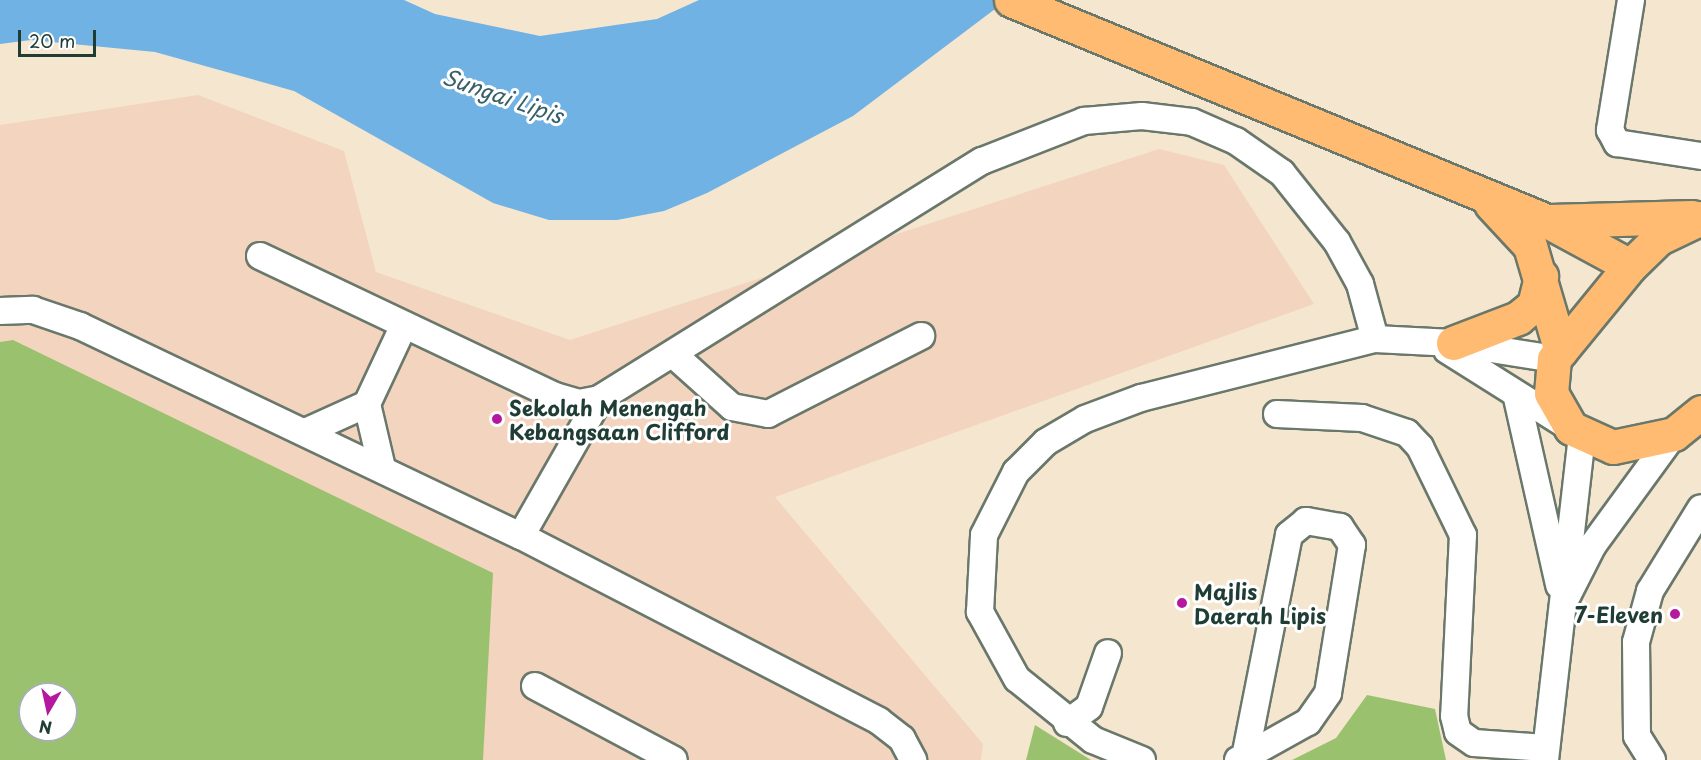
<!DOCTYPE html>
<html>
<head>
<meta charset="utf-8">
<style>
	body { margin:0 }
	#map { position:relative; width:1701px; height:760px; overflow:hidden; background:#f5e6d0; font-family:"Playpen Sans",sans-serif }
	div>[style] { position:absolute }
	.built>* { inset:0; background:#f3d4bf }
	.green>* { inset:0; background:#9ac26e }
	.water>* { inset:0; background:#70b2e4 }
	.roads { filter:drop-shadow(2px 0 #6a786b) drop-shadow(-2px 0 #6a786b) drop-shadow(0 2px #6a786b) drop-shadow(0 -2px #6a786b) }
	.minor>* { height:26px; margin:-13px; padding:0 13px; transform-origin:13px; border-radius:13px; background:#fff }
	.major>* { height:33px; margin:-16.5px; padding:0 16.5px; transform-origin:16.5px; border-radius:16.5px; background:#ffbb71 }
	.dots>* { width:16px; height:16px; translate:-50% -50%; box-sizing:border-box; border:3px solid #fff; border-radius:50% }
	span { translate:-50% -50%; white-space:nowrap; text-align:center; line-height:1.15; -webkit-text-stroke:6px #fff; paint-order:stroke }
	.poi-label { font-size:21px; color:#1f3d34; font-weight:700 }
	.left { translate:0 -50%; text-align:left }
	.right { translate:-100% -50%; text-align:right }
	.water-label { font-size:22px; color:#376069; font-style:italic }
	.north { position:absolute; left:18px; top:682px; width:60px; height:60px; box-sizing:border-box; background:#fff; border:2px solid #a5b1ae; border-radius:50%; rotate:189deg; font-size:16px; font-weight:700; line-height:24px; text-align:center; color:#1f3d34 }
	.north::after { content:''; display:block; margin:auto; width:21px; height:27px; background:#b5179e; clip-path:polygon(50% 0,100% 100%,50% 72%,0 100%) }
	.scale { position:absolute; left:18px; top:30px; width:78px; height:27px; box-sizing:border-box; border:3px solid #1f3d34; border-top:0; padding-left:8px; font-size:18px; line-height:21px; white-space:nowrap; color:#1f3d34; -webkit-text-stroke:4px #fff; paint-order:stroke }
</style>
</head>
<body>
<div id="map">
	<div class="built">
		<i style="clip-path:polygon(evenodd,198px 95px,344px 151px,376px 272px,570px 340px,1159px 149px,1224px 165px,1314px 304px,775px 497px,983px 744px,981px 760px,0 760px,0 125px,198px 95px,30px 694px,66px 694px,66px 730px,30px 730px,30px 694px)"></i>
	</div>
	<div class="green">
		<i style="clip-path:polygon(evenodd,13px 340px,493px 573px,483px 760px,0 760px,0 342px,13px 340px,30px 694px,66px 694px,66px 730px,30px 730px,30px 694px)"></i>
		<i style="clip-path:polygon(1367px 695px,1435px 709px,1446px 760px,1292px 760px,1336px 738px)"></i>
		<i style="clip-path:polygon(1035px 725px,1091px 760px,1026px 760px)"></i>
	</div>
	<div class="water">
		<i style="clip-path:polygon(0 0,404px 0,435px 14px,540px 36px,657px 19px,699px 0,1007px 0,853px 116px,707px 193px,664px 211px,617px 220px,549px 220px,493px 203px,294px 91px,155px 52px,31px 40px,0 44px)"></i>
	</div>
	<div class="roads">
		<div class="minor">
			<i style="left:1631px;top:0;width:132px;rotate:99.2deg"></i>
			<i style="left:1610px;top:130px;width:15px;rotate:62deg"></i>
			<i style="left:1617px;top:143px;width:85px;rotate:8.8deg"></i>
			<i style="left:260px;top:256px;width:327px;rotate:25.4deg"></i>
			<i style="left:555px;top:396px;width:25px;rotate:16deg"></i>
			<i style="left:579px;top:403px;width:20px;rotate:-11deg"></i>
			<i style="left:599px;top:399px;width:451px;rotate:-31.9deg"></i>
			<i style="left:982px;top:161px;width:110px;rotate:-21.4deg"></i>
			<i style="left:1084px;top:121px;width:58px;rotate:-4.9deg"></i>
			<i style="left:1142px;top:116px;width:50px;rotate:6.8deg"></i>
			<i style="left:1192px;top:122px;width:48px;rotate:23.4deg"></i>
			<i style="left:1236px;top:141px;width:56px;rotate:34.8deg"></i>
			<i style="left:1282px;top:173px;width:88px;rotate:51.4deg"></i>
			<i style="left:1337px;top:242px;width:48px;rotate:61.3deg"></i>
			<i style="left:1360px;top:284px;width:57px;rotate:74.7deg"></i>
			<i style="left:0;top:311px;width:33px;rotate:-2deg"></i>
			<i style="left:33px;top:310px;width:50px;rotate:18.8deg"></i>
			<i style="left:80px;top:326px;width:488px;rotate:25.5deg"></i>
			<i style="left:521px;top:536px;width:158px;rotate:-60.3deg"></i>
			<i style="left:1447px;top:350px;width:146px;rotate:32.2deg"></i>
			<i style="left:674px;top:355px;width:78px;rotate:41.9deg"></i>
			<i style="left:732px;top:407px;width:37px;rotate:11deg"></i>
			<i style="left:768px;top:414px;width:172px;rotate:-27deg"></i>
			<i style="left:1517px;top:398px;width:192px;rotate:77.3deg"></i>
			<i style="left:1277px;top:414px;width:85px;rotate:2.7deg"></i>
			<i style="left:1362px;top:418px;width:47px;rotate:18.4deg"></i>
			<i style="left:1407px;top:433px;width:19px;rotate:47deg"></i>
			<i style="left:1420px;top:447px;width:98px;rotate:64deg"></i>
			<i style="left:1463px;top:535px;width:181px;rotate:92.8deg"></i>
			<i style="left:1454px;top:716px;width:16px;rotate:76deg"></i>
			<i style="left:1458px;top:732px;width:19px;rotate:35deg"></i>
			<i style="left:1474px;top:743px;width:72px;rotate:4deg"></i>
			<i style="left:305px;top:432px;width:68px;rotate:-24.3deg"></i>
			<i style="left:382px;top:468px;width:66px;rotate:-103.2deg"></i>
			<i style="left:367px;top:404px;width:87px;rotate:-64.9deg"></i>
			<i style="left:521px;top:536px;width:403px;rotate:27.3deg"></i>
			<i style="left:879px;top:721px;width:29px;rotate:38deg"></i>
			<i style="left:902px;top:739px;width:24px;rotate:62deg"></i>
			<i style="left:1567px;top:596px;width:57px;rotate:-63deg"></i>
			<i style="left:1593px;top:545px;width:137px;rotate:-53.9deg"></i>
			<i style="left:535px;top:686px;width:157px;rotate:28deg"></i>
			<i style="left:1067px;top:723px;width:27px;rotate:-36deg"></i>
			<i style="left:1089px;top:707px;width:57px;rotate:-70.6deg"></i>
			<i style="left:1142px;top:760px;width:53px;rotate:-157.8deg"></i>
			<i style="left:1093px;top:740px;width:97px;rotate:-141.2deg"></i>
			<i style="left:1017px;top:679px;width:77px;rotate:-118.9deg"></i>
			<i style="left:980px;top:612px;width:77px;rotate:-87deg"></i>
			<i style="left:984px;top:535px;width:71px;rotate:-63.1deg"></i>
			<i style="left:1016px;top:472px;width:42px;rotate:-45deg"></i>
			<i style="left:1046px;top:442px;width:45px;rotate:-30.5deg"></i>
			<i style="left:1085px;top:419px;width:60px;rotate:-20.6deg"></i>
			<i style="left:1141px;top:398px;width:241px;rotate:-14.2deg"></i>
			<i style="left:1375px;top:339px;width:78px;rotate:2.9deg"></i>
			<i style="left:1453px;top:343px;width:102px;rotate:9deg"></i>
			<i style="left:1238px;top:760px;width:8px;rotate:-23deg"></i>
			<i style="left:1245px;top:757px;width:72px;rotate:-29.1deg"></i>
			<i style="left:1308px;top:722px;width:35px;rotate:-55deg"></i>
			<i style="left:1328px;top:693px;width:150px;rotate:-80.8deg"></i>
			<i style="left:1352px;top:545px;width:22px;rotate:-124deg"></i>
			<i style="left:1340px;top:527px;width:35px;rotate:-170deg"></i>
			<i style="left:1306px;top:521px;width:22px;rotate:141deg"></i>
			<i style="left:1289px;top:535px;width:226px;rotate:101.2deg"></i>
			<i style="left:1545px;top:760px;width:326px;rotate:-83.5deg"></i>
			<i style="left:1652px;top:760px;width:28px;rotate:-122deg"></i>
			<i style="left:1637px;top:736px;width:94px;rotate:-90.6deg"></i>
			<i style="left:1636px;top:642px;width:53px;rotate:-74.6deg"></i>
			<i style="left:1650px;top:591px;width:97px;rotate:-58.4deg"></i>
		</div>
		<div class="major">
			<i style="left:1011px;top:0;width:580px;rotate:22.41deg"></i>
			<i style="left:1547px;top:221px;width:94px;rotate:28.5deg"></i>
			<i style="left:1491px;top:204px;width:57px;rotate:47.1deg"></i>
			<i style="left:1530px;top:246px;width:109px;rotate:73.6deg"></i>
			<i style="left:1701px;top:218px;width:47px;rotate:154.5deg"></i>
			<i style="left:1659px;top:238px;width:40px;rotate:136deg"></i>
			<i style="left:1630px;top:266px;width:120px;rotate:129.3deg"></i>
			<i style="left:1554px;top:359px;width:34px;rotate:95deg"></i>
			<i style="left:1551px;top:393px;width:40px;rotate:60.3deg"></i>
			<i style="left:1571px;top:428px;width:46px;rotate:24.3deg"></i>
			<i style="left:1613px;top:447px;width:62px;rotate:-12deg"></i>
			<i style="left:1674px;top:434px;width:35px;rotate:-39deg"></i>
			<i style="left:1549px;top:221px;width:143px;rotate:-1.6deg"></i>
			<i style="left:1453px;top:343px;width:70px;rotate:-21deg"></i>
			<i style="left:1518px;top:318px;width:21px;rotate:-39deg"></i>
			<i style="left:1534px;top:305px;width:30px;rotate:-76deg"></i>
		</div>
	</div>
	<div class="dots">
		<i style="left:497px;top:419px;background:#b5179e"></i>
		<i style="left:1182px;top:603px;background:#b5179e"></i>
		<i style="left:1675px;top:614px;background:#b5179e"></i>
	</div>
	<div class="poi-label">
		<span class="left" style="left:509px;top:419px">Sekolah Menengah<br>Kebangsaan Clifford</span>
		<span class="left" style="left:1194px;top:603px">Majlis<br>Daerah Lipis</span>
		<span class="right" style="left:1663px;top:614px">7-Eleven</span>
	</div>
	<div class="water-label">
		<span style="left:503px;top:95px;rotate:19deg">Sungai Lipis</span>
	</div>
	<div class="north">N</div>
	<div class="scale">20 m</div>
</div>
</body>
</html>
